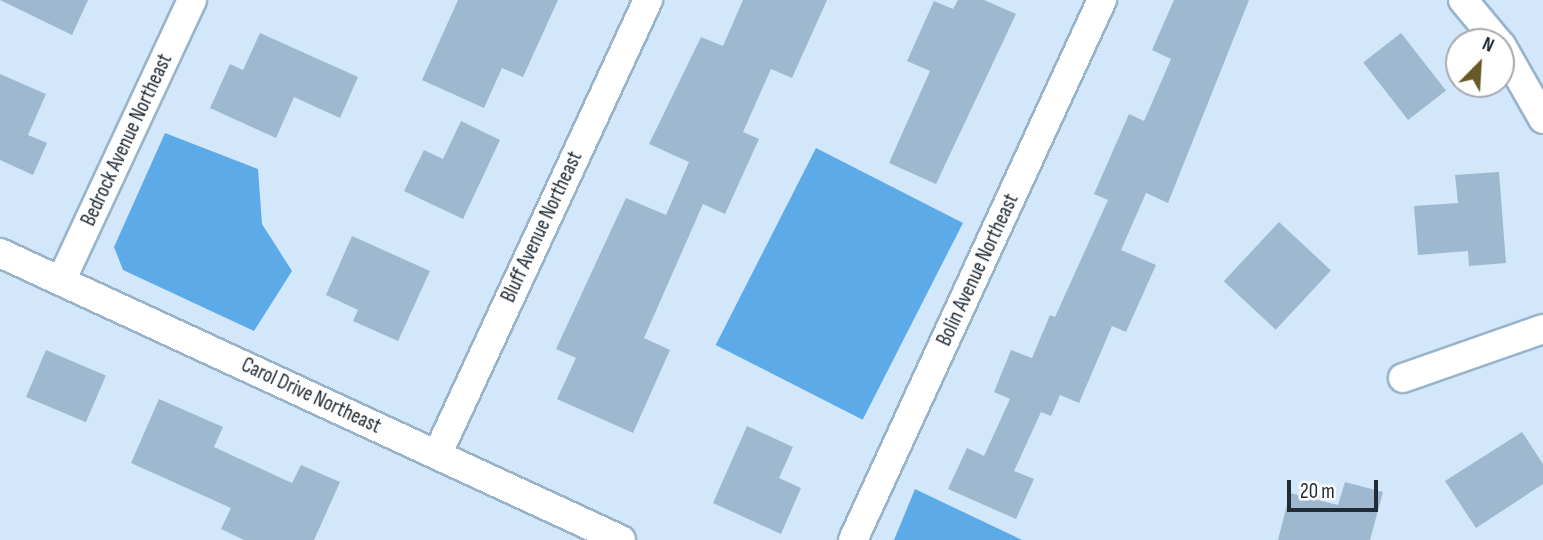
<!DOCTYPE html>
<html>
<head>
<meta charset="utf-8">
<style>
	body { margin:0 }
	#map { position:relative; width:1543px; height:540px; overflow:hidden; background:#d2e8fa; font-family:"Sofia Sans Condensed",sans-serif }
	div>[style] { position:absolute }
	.forest>* { inset:0; background:#5daae8; transform-origin:0 0 }
	.building>* { inset:0; background:#9eb8cf; transform-origin:0 0 }
	.roads { filter:drop-shadow(2px 0 #99b3ca) drop-shadow(-2px 0 #99b3ca) drop-shadow(0 2px #99b3ca) drop-shadow(0 -2px #99b3ca) }
	.minor>* { height:28px; margin:-14px; padding:0 14px; transform-origin:14px; border-radius:14px; background:#fff }
	span { translate:-50% -50%; white-space:nowrap; text-align:center; line-height:1.15; -webkit-text-stroke:7px #fff; paint-order:stroke }
	.street-label { font-size:21px; color:#212b34 }
	.north { position:absolute; left:1445px; top:28px; width:70px; height:70px; box-sizing:border-box; background:#fff; border:2px solid #a6aaae; border-radius:50%; rotate:24deg; font-size:19px; font-weight:700; line-height:28px; text-align:center; color:#212b34 }
	.north::after { content:''; display:block; margin:auto; width:24px; height:32px; background:#675a27; clip-path:polygon(50% 0,100% 100%,50% 72%,0 100%) }
	.scale { position:absolute; left:1287px; top:480px; width:91px; height:32px; box-sizing:border-box; border:4px solid #212b34; border-top:0; padding-left:9px; font-size:21px; line-height:24px; white-space:nowrap; color:#212b34; -webkit-text-stroke:5px #fff; paint-order:stroke }
</style>
</head>
<body>
<div id="map">
	<div class="forest">
		<i style="clip-path:polygon(165px 133px,258px 169px,262px 224px,292px 271px,254px 331px,123px 270px,114px 247px)"></i>
		<i style="left:816px;top:148px;width:165px;height:221px;rotate:27deg"></i>
		<i style="clip-path:polygon(915px 489px,1022px 540px,894px 540px)"></i>
	</div>
	<div class="building">
		<i style="clip-path:polygon(0 0,88px 0,72px 35px)"></i>
		<i style="clip-path:polygon(458px 0,558px 0,523px 77px,502px 68px,484px 108px,422px 80px)"></i>
		<i style="clip-path:polygon(743px 0,827px 0,792px 78px,771px 69px,743px 132px,759px 139px,725px 214px,703px 204px,644px 338px,670px 350px,633px 433px,557px 399px,576px 358px,556px 349px,626px 198px,666px 215px,689px 162px,649px 144px,701px 37px,723px 46px)"></i>
		<i style="clip-path:polygon(958px 0,984px 0,1016px 14px,936px 184px,889px 163px,930px 71px,907px 61px,934px 1px,953px 9px)"></i>
		<i style="clip-path:polygon(1174px 0,1249px 0,1168px 203px,1146px 193px,1121px 250px,1156px 265px,1126px 332px,1112px 326px,1079px 403px,1060px 395px,1051px 416px,1041px 412px,1014px 471px,1034px 479px,1016px 519px,948px 489px,967px 448px,984px 456px,1010px 399px,994px 392px,1011px 350px,1032px 358px,1050px 315px,1055px 317px,1108px 200px,1094px 194px,1129px 114px,1144px 121px,1171px 59px,1152px 50px)"></i>
		<i style="clip-path:polygon(260px 33px,358px 77px,340px 118px,294px 97px,276px 138px,210px 108px,230px 64px,243px 70px)"></i>
		<i style="left:1401px;top:33px;width:73px;height:48px;rotate:52deg"></i>
		<i style="clip-path:polygon(0 74px,46px 94px,28px 135px,47px 143px,33px 175px,0 160px)"></i>
		<i style="clip-path:polygon(461px 121px,500px 140px,463px 219px,404px 191px,424px 150px,443px 159px)"></i>
		<i style="clip-path:polygon(1499px 172px,1506px 263px,1469px 266px,1468px 251px,1418px 255px,1414px 206px,1458px 203px,1455px 175px)"></i>
		<i style="left:1279px;top:222px;width:71px;height:81px;rotate:43deg"></i>
		<i style="clip-path:polygon(352px 236px,430px 271px,398px 341px,353px 321px,358px 310px,326px 295px)"></i>
		<i style="left:46px;top:350px;width:65px;height:51px;rotate:23deg"></i>
		<i style="clip-path:polygon(159px 399px,223px 427px,214px 447px,292px 483px,301px 465px,340px 482px,314px 540px,244px 540px,221px 529px,231px 508px,131px 463px)"></i>
		<i style="clip-path:polygon(747px 426px,793px 447px,779px 478px,801px 488px,781px 534px,713px 503px)"></i>
		<i style="clip-path:polygon(1522px 432px,1543px 464px,1543px 484px,1476px 528px,1445px 481px)"></i>
		<i style="clip-path:polygon(1345px 482px,1383px 492px,1370px 540px,1278px 540px,1290px 493px,1338px 505px)"></i>
	</div>
	<div class="roads">
		<div class="minor">
			<i style="left:1463px;top:0;width:55px;rotate:50.2deg"></i>
			<i style="left:1501px;top:45px;width:85px;rotate:60.4deg"></i>
			<i style="left:0;top:253px;width:684px;rotate:24.8deg"></i>
			<i style="left:61px;top:281px;width:310px;rotate:-65deg"></i>
			<i style="left:1403px;top:378px;width:148px;rotate:-19.3deg"></i>
			<i style="left:437px;top:455px;width:502px;rotate:-65.12deg"></i>
			<i style="left:853px;top:540px;width:595px;rotate:-65.25deg"></i>
		</div>
	</div>
	<div class="street-label">
		<span style="left:127px;top:140px;rotate:-65deg">Bedrock Avenue Northeast</span>
		<span style="left:542px;top:227px;rotate:-65deg">Bluff Avenue Northeast</span>
		<span style="left:978px;top:270px;rotate:-65deg">Bolin Avenue Northeast</span>
		<span style="left:311px;top:396px;rotate:25deg">Carol Drive Northeast</span>
	</div>
	<div class="north">N</div>
	<div class="scale">20 m</div>
</div>
</body>
</html>
